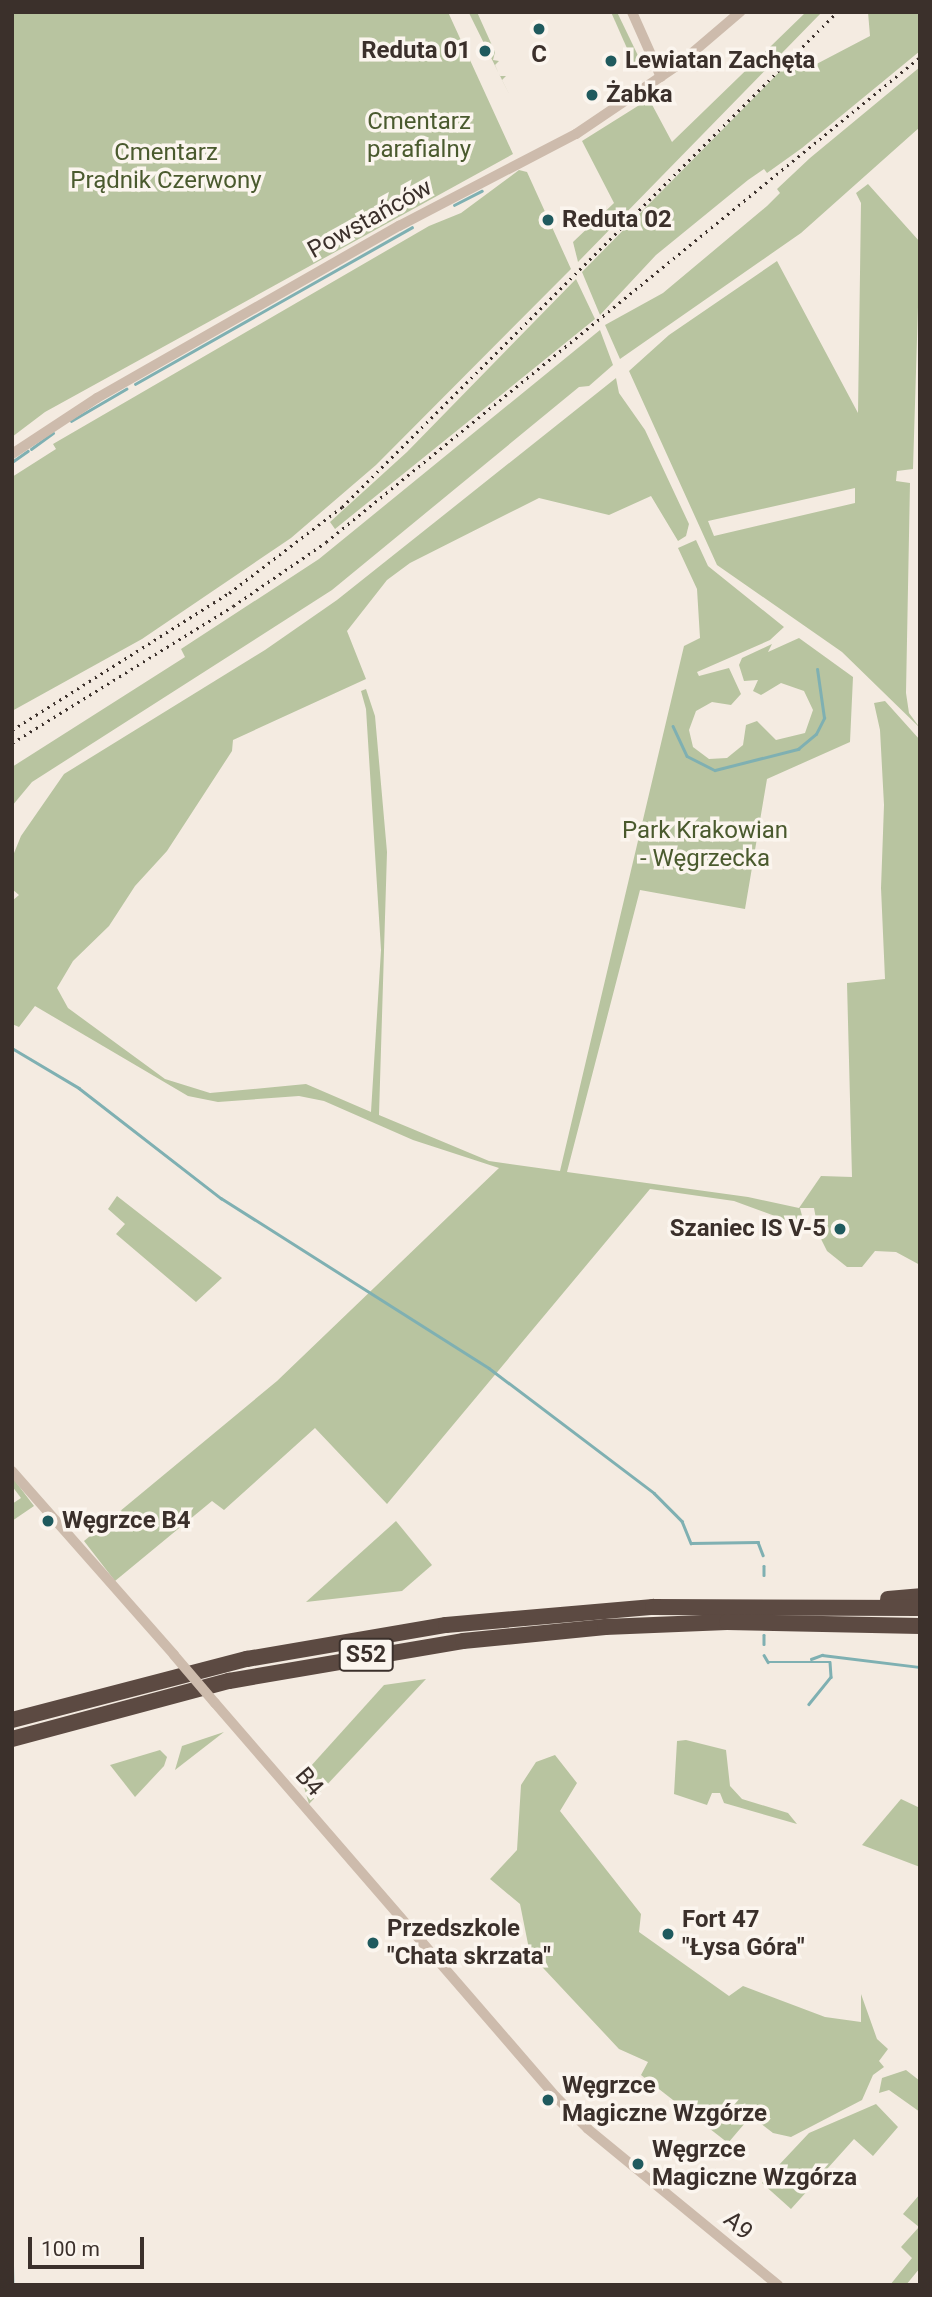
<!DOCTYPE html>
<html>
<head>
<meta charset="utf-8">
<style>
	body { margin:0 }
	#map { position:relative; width:932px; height:2297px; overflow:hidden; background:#f4ebe1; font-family:Roboto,sans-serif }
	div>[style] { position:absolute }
	.green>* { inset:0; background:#b8c4a0 }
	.stream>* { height:2.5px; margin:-1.25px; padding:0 1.25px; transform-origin:1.25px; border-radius:1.25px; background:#7fb0b2 }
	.tertiary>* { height:10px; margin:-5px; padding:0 5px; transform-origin:5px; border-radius:5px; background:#cdbbac }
	.motorway>* { height:16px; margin:-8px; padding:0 8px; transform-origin:8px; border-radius:8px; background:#5c4a42 }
	.rail>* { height:2.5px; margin-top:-1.25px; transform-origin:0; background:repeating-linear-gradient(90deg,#3b302b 0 2px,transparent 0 7px) }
	.tertiary-bridge>* { height:10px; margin:-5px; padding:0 5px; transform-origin:5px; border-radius:5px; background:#cdbbac }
	.dots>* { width:19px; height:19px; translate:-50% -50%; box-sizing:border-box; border:4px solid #fbf5ee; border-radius:50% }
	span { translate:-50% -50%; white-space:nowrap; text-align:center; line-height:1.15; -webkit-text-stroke:7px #fbf5ee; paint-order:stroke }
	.shield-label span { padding:2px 5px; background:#fbf5ee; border:2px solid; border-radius:5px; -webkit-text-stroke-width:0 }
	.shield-label { font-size:23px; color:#3b302b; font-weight:700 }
	.poi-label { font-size:24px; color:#3b302b; font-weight:700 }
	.right { translate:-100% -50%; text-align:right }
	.left { translate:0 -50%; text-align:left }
	.park-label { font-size:24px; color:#4a5a2e }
	.street-label { font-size:24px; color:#3b302b }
	.frame { position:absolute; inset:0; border:14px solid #3b302b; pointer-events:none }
	.scale { position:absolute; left:28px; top:2237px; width:116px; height:32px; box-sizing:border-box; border:4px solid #3b302b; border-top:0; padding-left:9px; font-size:21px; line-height:24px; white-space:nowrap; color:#3b302b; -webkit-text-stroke:5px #fbf5ee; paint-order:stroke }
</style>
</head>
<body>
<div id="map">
	<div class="green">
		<i style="clip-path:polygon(12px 12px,448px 12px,513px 154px,45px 412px,12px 437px)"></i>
		<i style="clip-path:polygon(477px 12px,495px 52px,493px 60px,499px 61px,495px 65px,500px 76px,506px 76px,502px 80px,509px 94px,469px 13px)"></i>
		<i style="clip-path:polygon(611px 12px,617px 12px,644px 68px,637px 71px)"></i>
		<i style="clip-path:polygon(806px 12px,822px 12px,578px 262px,573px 242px,614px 203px,582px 141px,649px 99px,672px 142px)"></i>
		<i style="clip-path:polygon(868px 12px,920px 12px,920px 51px,802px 148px,767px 173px,764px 169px,748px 180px,656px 255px,600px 315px,582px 272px,794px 57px,807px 69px,870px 36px)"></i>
		<i style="clip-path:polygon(920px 67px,920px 127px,801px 233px,620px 359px,605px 325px,663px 293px,767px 206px,780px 193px,777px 189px,810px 158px)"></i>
		<i style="clip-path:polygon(519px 170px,527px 172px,571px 269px,376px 465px,291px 538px,142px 639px,12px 711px,12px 477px,56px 449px,53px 444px,429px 226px,461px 213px)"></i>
		<i style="clip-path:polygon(evenodd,868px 184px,920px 242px,913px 469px,897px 471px,896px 481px,910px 483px,906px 693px,909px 713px,920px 728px,842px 652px,717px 565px,629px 371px,669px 335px,777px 261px,858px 413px,861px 203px,856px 193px,868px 184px,855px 488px,855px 503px,714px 536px,708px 521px,855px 488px)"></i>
		<i style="clip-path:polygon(576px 279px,595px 319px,335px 529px,330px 522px,407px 452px)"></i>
		<i style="clip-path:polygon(600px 330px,613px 365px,589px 386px,579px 387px,332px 590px,32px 782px,12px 806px,12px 767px,185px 657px,181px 649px,319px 559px)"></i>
		<i style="clip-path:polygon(616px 378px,619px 393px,645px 430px,689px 524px,686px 536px,678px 541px,651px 496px,609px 515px,539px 498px,410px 563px,387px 580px,347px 631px,366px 679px,233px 740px,232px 751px,167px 851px,135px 886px,109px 926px,73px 961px,57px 988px,68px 1008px,165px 1079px,210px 1093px,306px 1084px,371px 1112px,381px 950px,366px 709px,361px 691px,366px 689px,375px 716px,387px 852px,379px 1115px,489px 1161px,560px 1171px,684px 646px,700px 638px,697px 589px,678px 548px,696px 540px,708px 566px,784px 627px,770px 640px,697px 672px,699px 676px,729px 668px,741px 694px,731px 705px,712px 702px,696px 711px,689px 730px,693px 747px,709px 759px,727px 758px,743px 745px,746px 725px,757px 721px,776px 740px,805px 733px,813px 710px,804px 691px,781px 683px,761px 695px,753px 691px,758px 680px,744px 681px,739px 665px,742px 658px,772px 644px,768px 652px,799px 638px,853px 677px,850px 742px,767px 779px,745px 909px,640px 890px,567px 1172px,748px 1197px,799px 1208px,821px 1176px,852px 1177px,847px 983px,885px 979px,881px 888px,884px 805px,880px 730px,874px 703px,885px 701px,920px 740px,920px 1265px,896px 1252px,875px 1251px,862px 1267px,847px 1267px,827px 1251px,819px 1235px,814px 1208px,800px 1208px,805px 1227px,734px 1201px,650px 1189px,387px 1504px,315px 1428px,224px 1510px,212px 1501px,115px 1581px,84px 1541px,277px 1381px,499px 1168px,413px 1140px,324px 1101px,299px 1096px,218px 1102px,188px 1096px,35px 1006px,19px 1027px,12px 1024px,12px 901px,19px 895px,12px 889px,12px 858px,21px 836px,64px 774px,265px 650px,337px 600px)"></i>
		<i style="clip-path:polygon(117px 1196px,222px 1278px,196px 1302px,116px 1234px,125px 1224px,108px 1209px)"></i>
		<i style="clip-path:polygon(12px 1477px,34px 1506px,12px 1521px,12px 1504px,21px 1498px,12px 1486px)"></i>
		<i style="clip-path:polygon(396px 1521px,432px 1565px,402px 1591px,306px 1602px)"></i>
		<i style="clip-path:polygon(426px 1679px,309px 1804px,301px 1777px,384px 1685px)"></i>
		<i style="clip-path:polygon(224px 1732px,175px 1770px,182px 1746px)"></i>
		<i style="clip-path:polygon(686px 1740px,726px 1750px,730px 1786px,742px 1799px,788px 1813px,797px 1824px,724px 1803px,720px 1793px,712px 1793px,707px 1805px,674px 1794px,677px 1741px)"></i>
		<i style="clip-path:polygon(160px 1750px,167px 1757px,164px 1766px,135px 1797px,110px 1765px)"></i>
		<i style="clip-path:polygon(555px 1755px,577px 1783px,560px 1811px,641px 1914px,639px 1932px,729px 1996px,743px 1986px,825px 2017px,861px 2022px,861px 1994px,877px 2039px,888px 2049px,879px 2061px,884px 2067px,873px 2075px,862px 2100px,791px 2137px,773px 2133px,751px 2116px,728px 2143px,641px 2075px,648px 2062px,619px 2049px,530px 1954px,520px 1904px,490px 1879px,517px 1850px,521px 1785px,536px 1762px)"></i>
		<i style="clip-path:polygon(901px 1799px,920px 1808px,920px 1867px,862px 1845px)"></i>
		<i style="clip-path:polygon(906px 2070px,920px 2081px,920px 2112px,889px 2090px,879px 2093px,882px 2078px)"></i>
		<i style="clip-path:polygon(876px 2104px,898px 2127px,873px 2156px,854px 2139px,791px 2209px,762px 2183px,809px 2133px)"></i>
		<i style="clip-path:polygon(920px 2194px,920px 2268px,906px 2285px,890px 2285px,912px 2258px,901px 2247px,919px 2227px,903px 2214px)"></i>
	</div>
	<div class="stream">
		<i style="left:454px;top:205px;width:31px;rotate:-27deg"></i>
		<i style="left:135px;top:384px;width:318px;rotate:-29.5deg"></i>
		<i style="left:71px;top:421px;width:64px;rotate:-30.2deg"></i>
		<i style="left:31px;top:449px;width:27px;rotate:-36deg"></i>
		<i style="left:12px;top:462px;width:19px;rotate:-35deg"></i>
		<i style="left:673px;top:726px;width:33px;rotate:65deg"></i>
		<i style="left:687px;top:756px;width:31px;rotate:27deg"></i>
		<i style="left:715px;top:770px;width:86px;rotate:-14.2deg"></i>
		<i style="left:798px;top:749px;width:23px;rotate:-40deg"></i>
		<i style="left:816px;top:734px;width:18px;rotate:-63deg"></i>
		<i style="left:824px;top:718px;width:49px;rotate:-98.1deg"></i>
		<i style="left:12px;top:1048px;width:78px;rotate:30.8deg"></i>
		<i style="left:79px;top:1088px;width:180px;rotate:37.8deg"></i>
		<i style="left:221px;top:1198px;width:317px;rotate:32.4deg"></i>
		<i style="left:489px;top:1368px;width:207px;rotate:37.1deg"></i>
		<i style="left:654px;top:1493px;width:40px;rotate:45deg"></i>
		<i style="left:682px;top:1521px;width:24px;rotate:68deg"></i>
		<i style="left:691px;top:1543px;width:67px;rotate:-0.9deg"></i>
		<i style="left:758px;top:1542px;width:14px;rotate:69deg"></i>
		<i style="left:764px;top:1566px;width:9px;rotate:90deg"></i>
		<i style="left:764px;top:1635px;width:9px;rotate:90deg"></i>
		<i style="left:764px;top:1655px;width:8px;rotate:60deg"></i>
		<i style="left:768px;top:1662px;width:62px"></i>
		<i style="left:830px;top:1662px;width:15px;rotate:86deg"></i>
		<i style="left:831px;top:1677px;width:35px;rotate:129deg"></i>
		<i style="left:811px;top:1659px;width:12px;rotate:-20deg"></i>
		<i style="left:822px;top:1655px;width:99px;rotate:7deg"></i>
		<i style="left:12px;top:2245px;width:40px;rotate:88.6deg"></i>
	</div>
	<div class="tertiary">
		<i style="left:632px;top:12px;width:71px;rotate:66deg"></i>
		<i style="left:12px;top:454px;width:102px;rotate:-33.4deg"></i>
		<i style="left:97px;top:398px;width:348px;rotate:-29.7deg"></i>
		<i style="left:399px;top:226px;width:199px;rotate:-27.5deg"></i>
		<i style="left:576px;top:134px;width:123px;rotate:-34.1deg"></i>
		<i style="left:678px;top:65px;width:82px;rotate:-40.5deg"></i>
		<i style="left:12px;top:1471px;width:245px;rotate:48.6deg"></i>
		<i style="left:215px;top:1703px;width:521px;rotate:49.12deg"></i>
		<i style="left:556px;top:2097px;width:45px;rotate:45deg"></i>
		<i style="left:588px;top:2129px;width:246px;rotate:39.4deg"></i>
	</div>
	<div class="motorway">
		<i style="left:888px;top:1599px;width:32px;rotate:-5deg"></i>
		<i style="left:12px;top:1720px;width:243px;rotate:-14.6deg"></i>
		<i style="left:247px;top:1659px;width:202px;rotate:-9.7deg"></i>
		<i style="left:446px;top:1625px;width:208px;rotate:-5deg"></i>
		<i style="left:653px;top:1607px;width:267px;rotate:0.2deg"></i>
		<i style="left:12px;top:1739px;width:225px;rotate:-15deg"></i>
		<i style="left:229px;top:1681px;width:237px;rotate:-9.7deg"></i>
		<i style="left:463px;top:1641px;width:143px;rotate:-5.6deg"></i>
		<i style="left:605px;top:1627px;width:122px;rotate:-2.3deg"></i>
		<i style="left:727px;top:1622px;width:193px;rotate:1.2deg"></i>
	</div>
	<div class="rail">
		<i style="left:12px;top:730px;width:257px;rotate:-32.3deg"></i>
		<i style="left:229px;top:593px;width:142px;rotate:-37.3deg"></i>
		<i style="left:342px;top:507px;width:700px;rotate:-45deg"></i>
		<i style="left:12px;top:743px;width:260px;rotate:-31.8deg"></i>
		<i style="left:233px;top:606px;width:113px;rotate:-34.5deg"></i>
		<i style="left:326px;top:542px;width:767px;rotate:-39.23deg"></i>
	</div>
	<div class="tertiary-bridge">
		<i style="left:174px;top:1655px;width:63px;rotate:49.5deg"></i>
	</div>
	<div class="dots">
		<i style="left:539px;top:29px;background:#1f5a5e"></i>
		<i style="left:485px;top:51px;background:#1f5a5e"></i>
		<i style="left:611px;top:61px;background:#1f5a5e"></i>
		<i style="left:592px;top:95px;background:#1f5a5e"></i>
		<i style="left:548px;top:220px;background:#1f5a5e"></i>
		<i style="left:840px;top:1229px;background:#1f5a5e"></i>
		<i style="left:48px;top:1521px;background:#1f5a5e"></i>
		<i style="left:668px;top:1934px;background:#1f5a5e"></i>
		<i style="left:373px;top:1943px;background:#1f5a5e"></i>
		<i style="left:548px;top:2100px;background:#1f5a5e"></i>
		<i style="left:638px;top:2164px;background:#1f5a5e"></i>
	</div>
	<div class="shield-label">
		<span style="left:366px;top:1655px">S52</span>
	</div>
	<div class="poi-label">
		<span class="right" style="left:471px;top:51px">Reduta 01</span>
		<span style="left:539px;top:55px">C</span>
		<span class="left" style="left:625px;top:61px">Lewiatan Zachęta</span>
		<span class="left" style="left:606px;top:95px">Żabka</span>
		<span class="left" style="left:562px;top:220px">Reduta 02</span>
		<span class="right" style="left:826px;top:1229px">Szaniec IS V-5</span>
		<span class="left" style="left:62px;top:1521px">Węgrzce B4</span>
		<span class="left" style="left:682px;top:1934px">Fort 47<br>"Łysa Góra"</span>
		<span class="left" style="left:387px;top:1943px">Przedszkole<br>"Chata skrzata"</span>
		<span class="left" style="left:562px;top:2100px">Węgrzce<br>Magiczne Wzgórze</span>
		<span class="left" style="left:652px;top:2164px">Węgrzce<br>Magiczne Wzgórza</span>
	</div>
	<div class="park-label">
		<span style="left:419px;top:136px">Cmentarz<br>parafialny</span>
		<span style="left:166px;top:167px">Cmentarz<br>Prądnik Czerwony</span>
		<span style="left:705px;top:845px">Park Krakowian<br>- Węgrzecka</span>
	</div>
	<div class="street-label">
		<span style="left:370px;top:219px;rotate:-29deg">Powstańców</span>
		<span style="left:309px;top:1782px;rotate:49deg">B4</span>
		<span style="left:738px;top:2226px;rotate:41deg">A9</span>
	</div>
	<div class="frame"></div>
	<div class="scale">100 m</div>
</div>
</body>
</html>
